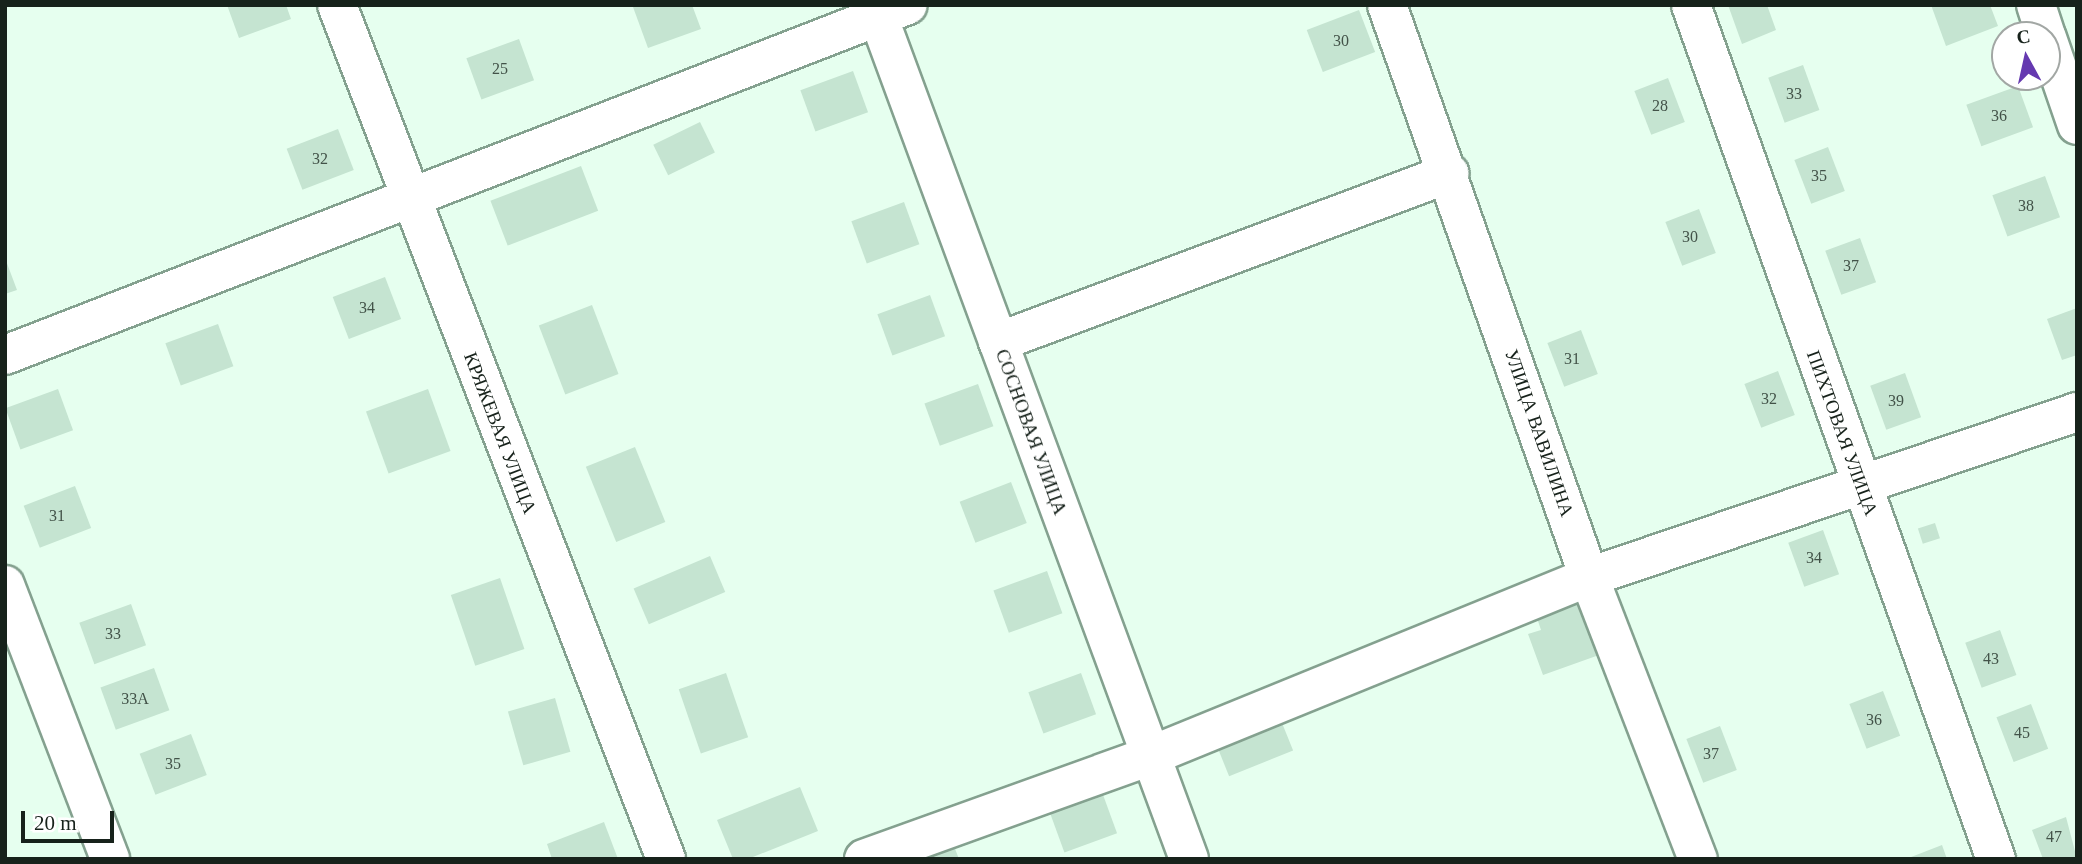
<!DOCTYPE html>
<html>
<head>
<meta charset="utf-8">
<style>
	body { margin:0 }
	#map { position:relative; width:2082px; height:864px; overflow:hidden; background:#e6ffef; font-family:Georgia,serif }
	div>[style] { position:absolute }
	.building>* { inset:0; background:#c5e4d1; transform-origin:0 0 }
	.roads { filter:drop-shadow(2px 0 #84a18f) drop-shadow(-2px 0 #84a18f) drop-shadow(0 2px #84a18f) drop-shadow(0 -2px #84a18f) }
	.minor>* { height:38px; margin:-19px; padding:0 19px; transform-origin:19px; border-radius:19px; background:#fff }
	span { translate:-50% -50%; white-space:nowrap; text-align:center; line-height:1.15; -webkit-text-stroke:5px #fff; paint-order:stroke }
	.number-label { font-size:16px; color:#425248 }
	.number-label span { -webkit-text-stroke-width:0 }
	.street-label { font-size:19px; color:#17221b }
	.frame { position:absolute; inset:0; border:7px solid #17221b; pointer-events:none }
	.north { position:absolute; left:1991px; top:21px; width:70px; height:70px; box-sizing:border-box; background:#fff; border:2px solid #a2a7a4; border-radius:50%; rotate:352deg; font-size:19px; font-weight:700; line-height:28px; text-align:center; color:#17221b }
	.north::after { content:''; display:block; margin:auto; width:24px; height:32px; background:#6539b0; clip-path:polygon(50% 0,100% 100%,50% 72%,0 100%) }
	.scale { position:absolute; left:21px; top:811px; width:93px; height:32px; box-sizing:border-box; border:4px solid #17221b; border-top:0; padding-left:9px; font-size:21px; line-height:24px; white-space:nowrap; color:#17221b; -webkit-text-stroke:5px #fff; paint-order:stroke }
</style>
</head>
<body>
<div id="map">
	<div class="building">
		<i style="clip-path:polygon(227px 5px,286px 5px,291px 19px,239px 38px)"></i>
		<i style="clip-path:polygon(692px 5px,701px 29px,648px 48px,633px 7px)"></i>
		<i style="clip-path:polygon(1728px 5px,1767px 5px,1776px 30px,1742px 44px)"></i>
		<i style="clip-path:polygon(1931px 5px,1990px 5px,1998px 26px,1946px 46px)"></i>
		<i style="left:1359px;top:10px;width:45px;height:56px;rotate:69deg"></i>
		<i style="left:519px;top:39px;width:44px;height:56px;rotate:70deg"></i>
		<i style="left:1803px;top:65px;width:48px;height:37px;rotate:70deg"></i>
		<i style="left:853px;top:71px;width:44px;height:56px;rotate:70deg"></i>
		<i style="left:1668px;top:78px;width:47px;height:36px;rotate:69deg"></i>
		<i style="left:2018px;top:86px;width:44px;height:55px;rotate:70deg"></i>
		<i style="left:700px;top:122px;width:34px;height:52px;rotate:64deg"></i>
		<i style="left:338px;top:129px;width:44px;height:55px;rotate:69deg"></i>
		<i style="left:1828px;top:147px;width:47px;height:36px;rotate:69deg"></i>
		<i style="left:581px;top:166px;width:48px;height:97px;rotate:69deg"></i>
		<i style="left:2045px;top:176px;width:44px;height:56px;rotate:70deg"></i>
		<i style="left:904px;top:202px;width:45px;height:56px;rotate:70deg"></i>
		<i style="left:1699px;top:209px;width:47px;height:36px;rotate:69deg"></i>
		<i style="left:1860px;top:238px;width:47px;height:37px;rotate:70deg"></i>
		<i style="clip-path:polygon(5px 258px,17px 290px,5px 294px)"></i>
		<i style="left:385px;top:277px;width:45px;height:56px;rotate:69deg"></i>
		<i style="left:930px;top:295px;width:44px;height:56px;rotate:70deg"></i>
		<i style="left:592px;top:305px;width:74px;height:57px;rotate:69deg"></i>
		<i style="clip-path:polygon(2077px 308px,2077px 355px,2062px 360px,2047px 319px)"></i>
		<i style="left:218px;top:324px;width:45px;height:56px;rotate:70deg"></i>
		<i style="left:1581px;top:330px;width:47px;height:36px;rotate:69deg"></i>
		<i style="left:1778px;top:371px;width:47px;height:36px;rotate:69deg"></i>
		<i style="left:1905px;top:373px;width:47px;height:37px;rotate:70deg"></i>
		<i style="left:978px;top:384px;width:45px;height:57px;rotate:70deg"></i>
		<i style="left:58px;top:389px;width:44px;height:56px;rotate:70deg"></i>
		<i style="left:428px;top:389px;width:66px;height:66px;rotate:70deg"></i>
		<i style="left:635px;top:447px;width:81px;height:53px;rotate:68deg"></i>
		<i style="left:1011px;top:482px;width:44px;height:55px;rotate:69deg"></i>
		<i style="left:75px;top:486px;width:45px;height:55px;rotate:69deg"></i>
		<i style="left:1935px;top:523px;width:16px;height:18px;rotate:72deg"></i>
		<i style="left:1823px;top:530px;width:47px;height:37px;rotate:70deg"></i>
		<i style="left:710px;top:556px;width:39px;height:83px;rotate:67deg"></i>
		<i style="left:1047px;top:571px;width:45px;height:57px;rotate:70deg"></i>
		<i style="left:500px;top:578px;width:75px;height:52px;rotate:71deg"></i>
		<i style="clip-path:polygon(1578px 599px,1599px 655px,1543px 675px,1528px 634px,1541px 630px,1536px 615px)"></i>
		<i style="left:131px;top:604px;width:44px;height:55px;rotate:70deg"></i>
		<i style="left:2000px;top:630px;width:48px;height:37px;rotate:70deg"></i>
		<i style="left:154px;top:668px;width:45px;height:57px;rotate:70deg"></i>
		<i style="left:726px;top:673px;width:68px;height:50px;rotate:71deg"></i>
		<i style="left:1081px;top:673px;width:44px;height:56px;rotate:70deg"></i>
		<i style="left:1883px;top:691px;width:48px;height:36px;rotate:69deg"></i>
		<i style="left:555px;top:698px;width:56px;height:49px;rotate:74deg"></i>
		<i style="left:2031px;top:704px;width:48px;height:37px;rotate:69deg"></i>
		<i style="left:1280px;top:718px;width:35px;height:69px;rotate:68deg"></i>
		<i style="left:1720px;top:726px;width:47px;height:36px;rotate:69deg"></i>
		<i style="left:191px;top:734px;width:44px;height:55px;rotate:69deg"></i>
		<i style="clip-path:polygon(800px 787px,818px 831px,748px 859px,733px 859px,717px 820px)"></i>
		<i style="left:1102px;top:792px;width:44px;height:56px;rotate:70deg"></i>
		<i style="clip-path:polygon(2066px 817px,2077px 859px,2043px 859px,2032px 830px)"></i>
		<i style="clip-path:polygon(604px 822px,618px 859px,552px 859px,547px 844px)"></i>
		<i style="clip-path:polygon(952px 841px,959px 859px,917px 859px)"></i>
		<i style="clip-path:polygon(1942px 845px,1947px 859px,1906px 859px)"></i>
	</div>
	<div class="roads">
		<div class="minor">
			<i style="left:337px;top:5px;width:915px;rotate:68.93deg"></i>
			<i style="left:874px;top:5px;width:910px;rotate:69.75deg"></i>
			<i style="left:1387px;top:5px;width:607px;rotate:70.55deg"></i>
			<i style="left:1589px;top:577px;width:302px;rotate:68.9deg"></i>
			<i style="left:1691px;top:5px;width:907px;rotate:70.35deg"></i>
			<i style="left:2036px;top:5px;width:32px;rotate:72deg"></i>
			<i style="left:2047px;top:38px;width:92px;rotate:71deg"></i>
			<i style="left:998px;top:342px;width:482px;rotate:-20.5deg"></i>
			<i style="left:5px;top:355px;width:968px;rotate:-21.19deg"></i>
			<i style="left:5px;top:585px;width:293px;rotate:69deg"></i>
			<i style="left:864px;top:859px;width:304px;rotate:-19.8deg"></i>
			<i style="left:1150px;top:756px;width:474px;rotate:-22.2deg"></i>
			<i style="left:1589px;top:577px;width:515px;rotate:-18.68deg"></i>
		</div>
	</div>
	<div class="number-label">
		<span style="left:1341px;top:41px">30</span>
		<span style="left:500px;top:69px">25</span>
		<span style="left:1794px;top:94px">33</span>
		<span style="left:1660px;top:106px">28</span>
		<span style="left:1999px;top:116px">36</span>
		<span style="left:320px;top:159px">32</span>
		<span style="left:1819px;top:176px">35</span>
		<span style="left:2026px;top:206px">38</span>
		<span style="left:1690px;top:237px">30</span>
		<span style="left:1851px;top:266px">37</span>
		<span style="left:367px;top:308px">34</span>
		<span style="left:1572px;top:359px">31</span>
		<span style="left:1769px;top:399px">32</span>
		<span style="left:1896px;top:401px">39</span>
		<span style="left:57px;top:516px">31</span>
		<span style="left:1814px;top:558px">34</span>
		<span style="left:113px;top:634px">33</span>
		<span style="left:1991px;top:659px">43</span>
		<span style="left:135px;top:699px">33А</span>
		<span style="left:1874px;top:720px">36</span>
		<span style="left:2022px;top:733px">45</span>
		<span style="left:1711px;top:754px">37</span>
		<span style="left:173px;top:764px">35</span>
		<span style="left:2054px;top:837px">47</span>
	</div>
	<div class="street-label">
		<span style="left:1031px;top:432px;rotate:70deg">СОСНОВАЯ УЛИЦА</span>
		<span style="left:500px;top:433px;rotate:69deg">КРЯЖЕВАЯ УЛИЦА</span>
		<span style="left:1539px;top:433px;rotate:71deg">УЛИЦА ВАВИЛИНА</span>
		<span style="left:1842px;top:433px;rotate:70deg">ПИХТОВАЯ УЛИЦА</span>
	</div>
	<div class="frame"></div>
	<div class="north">С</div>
	<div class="scale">20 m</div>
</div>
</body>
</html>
